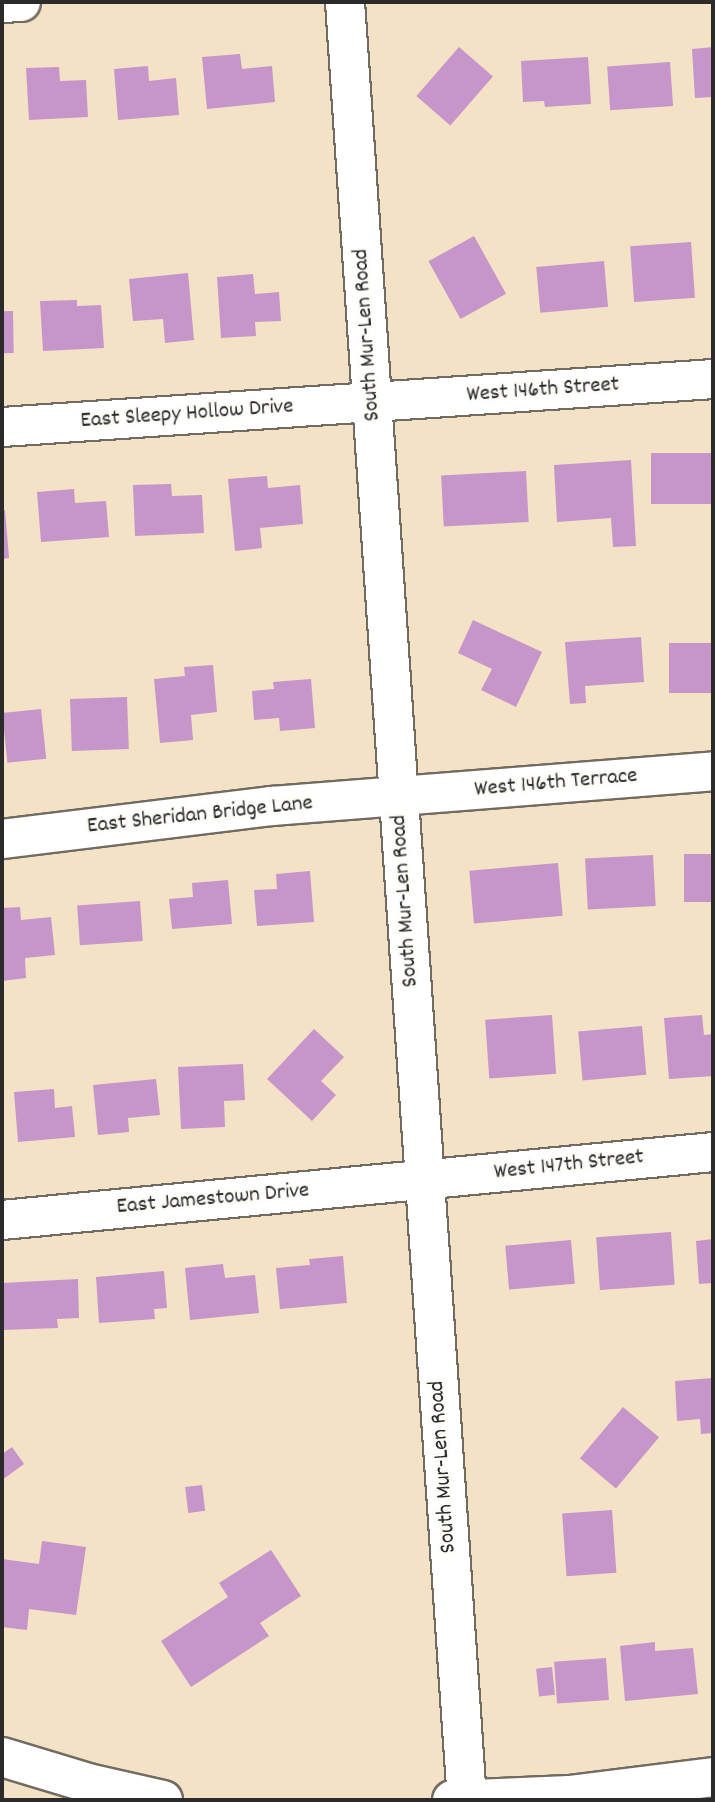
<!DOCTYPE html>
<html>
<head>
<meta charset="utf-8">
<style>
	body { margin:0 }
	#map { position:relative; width:715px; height:1802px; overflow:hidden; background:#f3e2c6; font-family:Dekko,sans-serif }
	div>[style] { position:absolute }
	.building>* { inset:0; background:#c695ca; transform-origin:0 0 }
	.roads { filter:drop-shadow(2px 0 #716b61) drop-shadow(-2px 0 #716b61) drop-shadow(0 2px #716b61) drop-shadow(0 -2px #716b61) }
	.minor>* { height:38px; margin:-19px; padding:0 19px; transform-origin:19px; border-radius:19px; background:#fff }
	.major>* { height:38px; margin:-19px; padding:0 19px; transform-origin:19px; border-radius:19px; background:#fff }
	span { translate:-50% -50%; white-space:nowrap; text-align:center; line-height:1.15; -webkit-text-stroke:6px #fdfcf7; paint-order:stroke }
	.street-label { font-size:23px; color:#2b2b2b }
	.frame { position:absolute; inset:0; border:4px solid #2b2b2b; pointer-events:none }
</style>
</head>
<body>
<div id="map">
	<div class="building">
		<i style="left:459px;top:47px;width:45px;height:65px;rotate:41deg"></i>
		<i style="clip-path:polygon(713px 47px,713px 97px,695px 98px,692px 49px)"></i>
		<i style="clip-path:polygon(240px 54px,242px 69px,272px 66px,275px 102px,207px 109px,202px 57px)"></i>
		<i style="clip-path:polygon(588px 57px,591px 104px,545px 107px,544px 101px,523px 102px,521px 61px)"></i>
		<i style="left:670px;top:62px;width:44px;height:63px;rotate:86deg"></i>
		<i style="clip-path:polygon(148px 66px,149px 81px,176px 78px,179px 115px,118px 120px,114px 69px)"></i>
		<i style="clip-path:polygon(59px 67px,60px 81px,86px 80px,88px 117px,29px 120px,26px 68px)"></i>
		<i style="left:474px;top:236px;width:66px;height:52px;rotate:61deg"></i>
		<i style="left:691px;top:242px;width:56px;height:61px;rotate:86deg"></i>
		<i style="left:604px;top:261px;width:46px;height:68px;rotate:85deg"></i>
		<i style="clip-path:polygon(188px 273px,194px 340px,165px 343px,163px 319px,133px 321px,129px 279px)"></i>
		<i style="clip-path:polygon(253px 274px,255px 294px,279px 292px,281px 321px,255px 322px,256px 336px,221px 338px,217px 277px)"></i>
		<i style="clip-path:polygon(77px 300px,77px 306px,101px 305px,104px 348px,43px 351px,40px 301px)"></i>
		<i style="left:13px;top:311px;width:42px;height:11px;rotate:89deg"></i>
		<i style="left:713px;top:453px;width:51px;height:62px;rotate:90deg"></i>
		<i style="clip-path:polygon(631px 460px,636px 546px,613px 547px,611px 518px,557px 522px,554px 465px)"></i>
		<i style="left:526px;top:471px;width:51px;height:85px;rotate:87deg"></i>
		<i style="clip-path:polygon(267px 476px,268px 488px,300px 485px,303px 524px,260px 528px,262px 548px,235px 551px,228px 479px)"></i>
		<i style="clip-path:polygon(171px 484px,172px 496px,202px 495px,204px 533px,135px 536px,133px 485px)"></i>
		<i style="clip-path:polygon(74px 489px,75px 503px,106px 501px,109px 537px,41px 542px,37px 492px)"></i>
		<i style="clip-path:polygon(5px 510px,9px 558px,2px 559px,2px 511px)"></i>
		<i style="clip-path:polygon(473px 620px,542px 652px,516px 707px,481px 690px,492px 669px,458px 653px)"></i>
		<i style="clip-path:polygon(641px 637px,644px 682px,585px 686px,586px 703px,570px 704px,565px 642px)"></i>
		<i style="left:713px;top:643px;width:50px;height:44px;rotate:90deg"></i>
		<i style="clip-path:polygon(213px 665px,217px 712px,191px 715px,193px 740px,160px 743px,154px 679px,185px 676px,184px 667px)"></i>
		<i style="clip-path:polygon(311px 679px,315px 728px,280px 731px,279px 718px,254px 720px,252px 691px,274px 689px,273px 682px)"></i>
		<i style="left:127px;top:697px;width:52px;height:57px;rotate:88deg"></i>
		<i style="left:41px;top:709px;width:50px;height:39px;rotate:84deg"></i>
		<i style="left:713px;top:854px;width:48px;height:29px;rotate:90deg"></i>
		<i style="left:653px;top:855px;width:51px;height:68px;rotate:87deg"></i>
		<i style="left:558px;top:863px;width:53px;height:89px;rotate:85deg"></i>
		<i style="clip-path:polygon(310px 871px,314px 922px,257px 926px,254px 890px,277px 889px,276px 874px)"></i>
		<i style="clip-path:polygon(228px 880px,232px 924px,172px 929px,169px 899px,193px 897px,192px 883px)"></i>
		<i style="left:140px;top:901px;width:40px;height:63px;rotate:86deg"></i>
		<i style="clip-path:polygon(20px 907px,21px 920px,51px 917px,55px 955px,25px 958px,26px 978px,2px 981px,2px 908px)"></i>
		<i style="left:552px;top:1015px;width:59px;height:67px;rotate:86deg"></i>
		<i style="clip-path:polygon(702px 1015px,704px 1035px,713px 1034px,713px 1076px,669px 1079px,664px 1018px)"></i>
		<i style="left:642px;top:1026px;width:49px;height:64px;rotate:85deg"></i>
		<i style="clip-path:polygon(314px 1029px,344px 1057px,321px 1081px,336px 1095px,312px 1121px,267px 1079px)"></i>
		<i style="clip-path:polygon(243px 1064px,245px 1100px,224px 1101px,225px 1127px,181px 1129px,178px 1067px)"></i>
		<i style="clip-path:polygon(156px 1079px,160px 1115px,128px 1118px,129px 1132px,98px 1135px,93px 1085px)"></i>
		<i style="clip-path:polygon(54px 1089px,55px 1108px,72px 1106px,75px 1137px,18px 1142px,14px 1092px)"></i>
		<i style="left:671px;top:1232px;width:53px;height:75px;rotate:86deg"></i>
		<i style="clip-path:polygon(713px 1239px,713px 1283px,699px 1284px,696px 1241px)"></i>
		<i style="left:571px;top:1240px;width:44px;height:66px;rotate:85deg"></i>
		<i style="clip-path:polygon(343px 1256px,347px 1303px,280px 1309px,276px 1268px,310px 1265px,309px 1259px)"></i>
		<i style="clip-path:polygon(223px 1264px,225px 1278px,255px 1275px,259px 1313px,190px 1320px,185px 1268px)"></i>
		<i style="clip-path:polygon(164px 1271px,167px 1308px,154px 1309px,155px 1319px,99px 1323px,96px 1277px)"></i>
		<i style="clip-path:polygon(78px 1279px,79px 1318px,57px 1319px,58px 1328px,2px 1330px,2px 1283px)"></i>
		<i style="clip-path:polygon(713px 1378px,713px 1433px,701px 1434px,700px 1419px,677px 1421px,675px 1381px)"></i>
		<i style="left:623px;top:1407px;width:47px;height:67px;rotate:40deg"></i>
		<i style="clip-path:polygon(12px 1447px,24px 1464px,2px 1480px,2px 1454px)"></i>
		<i style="left:202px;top:1485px;width:26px;height:17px;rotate:83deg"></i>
		<i style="left:612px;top:1510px;width:63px;height:50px;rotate:86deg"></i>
		<i style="clip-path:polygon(42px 1541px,86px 1547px,76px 1615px,29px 1609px,27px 1630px,2px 1627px,2px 1559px,39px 1564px)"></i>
		<i style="clip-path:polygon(271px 1550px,301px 1596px,260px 1623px,269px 1636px,191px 1687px,161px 1641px,228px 1597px,219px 1583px)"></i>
		<i style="clip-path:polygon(655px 1642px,655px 1651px,693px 1648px,698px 1694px,625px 1701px,620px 1646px)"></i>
		<i style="left:606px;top:1658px;width:42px;height:52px;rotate:86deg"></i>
		<i style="left:552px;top:1667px;width:28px;height:16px;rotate:84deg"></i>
	</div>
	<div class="roads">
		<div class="minor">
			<i style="left:2px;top:3px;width:19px;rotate:-3deg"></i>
			<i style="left:2px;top:427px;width:713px;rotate:-3.86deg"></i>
			<i style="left:2px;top:839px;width:272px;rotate:-7deg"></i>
			<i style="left:272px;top:806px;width:442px;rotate:-4.5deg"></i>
			<i style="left:2px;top:1220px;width:714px;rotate:-5.46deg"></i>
			<i style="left:2px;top:1757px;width:90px;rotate:16.8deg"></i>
			<i style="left:88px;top:1783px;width:77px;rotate:12.8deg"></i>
			<i style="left:452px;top:1800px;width:117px;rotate:-2.4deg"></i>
			<i style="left:569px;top:1795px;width:145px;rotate:-7.1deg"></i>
		</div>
		<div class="major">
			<i style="left:345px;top:2px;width:1802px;rotate:86.12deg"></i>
		</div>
	</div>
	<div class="street-label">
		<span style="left:368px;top:335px;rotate:-94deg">South Mur-Len Road</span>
		<span style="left:543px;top:391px;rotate:-4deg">West 146th Street</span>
		<span style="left:187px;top:415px;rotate:-4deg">East Sleepy Hollow Drive</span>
		<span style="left:556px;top:784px;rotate:-5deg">West 146th Terrace</span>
		<span style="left:200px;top:816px;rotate:-6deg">East Sheridan Bridge Lane</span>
		<span style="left:406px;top:901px;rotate:-94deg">South Mur-Len Road</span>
		<span style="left:569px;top:1166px;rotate:-6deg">West 147th Street</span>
		<span style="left:213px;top:1200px;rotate:-5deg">East Jamestown Drive</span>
		<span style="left:444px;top:1467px;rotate:-94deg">South Mur-Len Road</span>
	</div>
	<div class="frame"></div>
</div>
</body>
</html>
